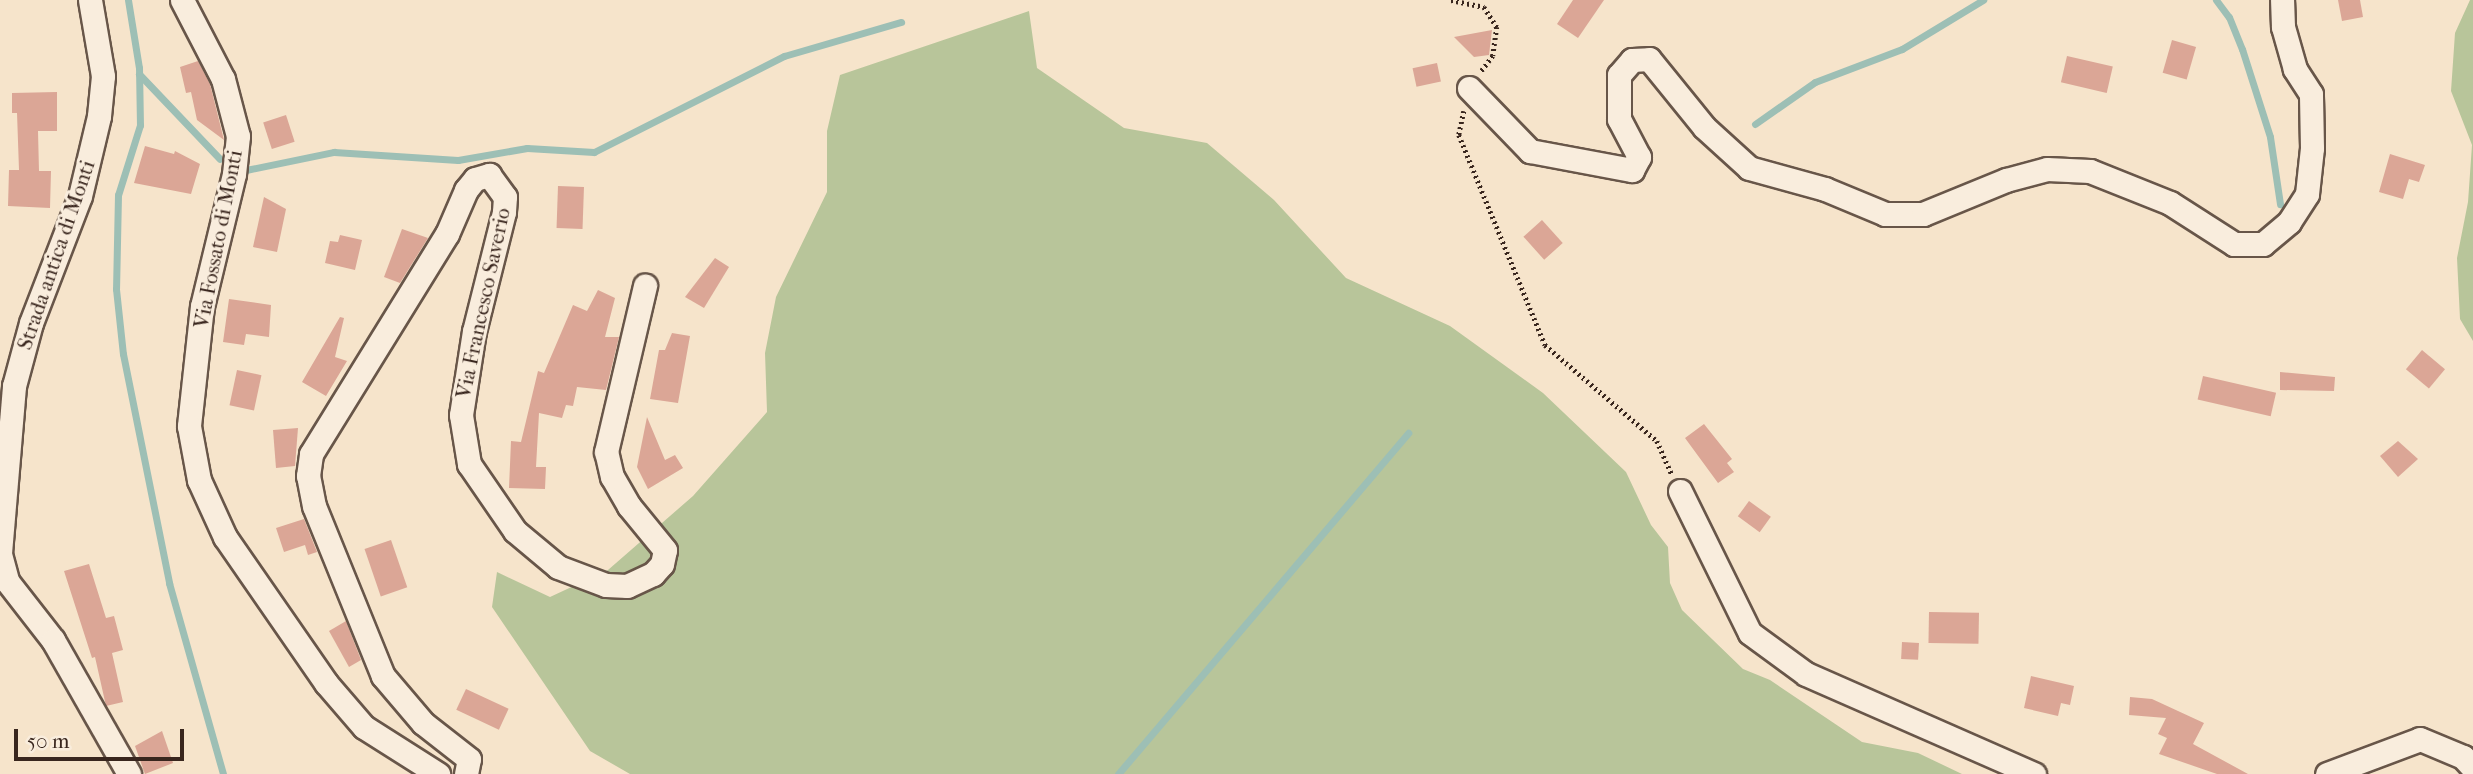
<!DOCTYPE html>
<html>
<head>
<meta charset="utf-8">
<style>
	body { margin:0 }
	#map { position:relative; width:2473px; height:774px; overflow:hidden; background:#f6e4cb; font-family:"IM FELL French Canon",serif }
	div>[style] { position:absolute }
	.green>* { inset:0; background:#b8c59a }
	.stream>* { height:7px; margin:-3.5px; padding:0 3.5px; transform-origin:3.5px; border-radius:3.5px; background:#9dbfb5 }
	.building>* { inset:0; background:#dba696; transform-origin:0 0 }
	.path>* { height:4.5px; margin-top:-2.25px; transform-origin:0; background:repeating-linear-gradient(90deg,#39261e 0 2px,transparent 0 5.5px) }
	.roads { filter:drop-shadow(2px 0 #685649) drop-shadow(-2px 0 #685649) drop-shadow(0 2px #685649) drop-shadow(0 -2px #685649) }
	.minor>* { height:23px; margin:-11.5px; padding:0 11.5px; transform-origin:11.5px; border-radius:11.5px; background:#f9eddd }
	span { translate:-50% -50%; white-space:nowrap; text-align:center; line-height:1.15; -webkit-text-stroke:6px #f9eddd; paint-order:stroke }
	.street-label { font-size:21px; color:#39261e }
	.scale { position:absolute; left:14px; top:729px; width:170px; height:32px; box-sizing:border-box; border:4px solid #39261e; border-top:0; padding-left:9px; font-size:21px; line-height:24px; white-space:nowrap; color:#39261e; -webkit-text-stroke:5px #f9eddd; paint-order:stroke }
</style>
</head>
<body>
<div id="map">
	<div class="green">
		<i style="clip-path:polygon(2470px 0,2473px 0,2473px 341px,2460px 319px,2457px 258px,2468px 202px,2472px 145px,2451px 91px,2455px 33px)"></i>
		<i style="clip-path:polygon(1029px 11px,1037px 68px,1124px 128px,1207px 143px,1274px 200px,1346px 278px,1450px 326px,1543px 393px,1626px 472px,1651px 525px,1668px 547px,1670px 583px,1682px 610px,1743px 669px,1770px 680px,1862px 742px,1918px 753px,1962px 774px,630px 774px,590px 751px,492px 607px,497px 572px,550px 597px,608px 570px,693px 496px,767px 412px,765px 353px,776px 297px,827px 192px,827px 131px,840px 75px)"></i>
	</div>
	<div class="stream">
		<i style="left:128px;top:0;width:69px;rotate:80.8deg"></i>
		<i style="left:139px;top:68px;width:57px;rotate:89deg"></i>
		<i style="left:140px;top:125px;width:73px;rotate:107.4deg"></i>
		<i style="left:118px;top:195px;width:94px;rotate:91.2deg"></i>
		<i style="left:116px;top:289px;width:65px;rotate:83.9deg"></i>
		<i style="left:123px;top:354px;width:234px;rotate:78.6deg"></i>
		<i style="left:169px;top:583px;width:198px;rotate:74.2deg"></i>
		<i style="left:2216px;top:0;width:21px;rotate:53deg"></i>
		<i style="left:2229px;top:17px;width:35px;rotate:68deg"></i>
		<i style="left:2242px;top:49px;width:92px;rotate:72.3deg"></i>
		<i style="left:2270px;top:137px;width:68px;rotate:81.5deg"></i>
		<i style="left:139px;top:74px;width:117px;rotate:46.4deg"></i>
		<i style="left:1755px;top:124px;width:73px;rotate:-35deg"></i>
		<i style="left:1815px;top:82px;width:93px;rotate:-20.8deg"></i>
		<i style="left:1902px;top:49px;width:95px;rotate:-31.2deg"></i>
		<i style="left:246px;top:170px;width:90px;rotate:-11.6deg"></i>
		<i style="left:334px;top:152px;width:124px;rotate:3.7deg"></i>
		<i style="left:458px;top:160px;width:70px;rotate:-9.9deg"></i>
		<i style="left:527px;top:148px;width:67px;rotate:3.4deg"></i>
		<i style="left:594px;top:152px;width:213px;rotate:-26.8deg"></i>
		<i style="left:784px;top:56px;width:122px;rotate:-16.2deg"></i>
		<i style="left:1118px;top:774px;width:448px;rotate:-49.6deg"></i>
	</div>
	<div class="building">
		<i style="clip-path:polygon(1573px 0,1604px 0,1578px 38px,1557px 24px)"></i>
		<i style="clip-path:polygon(2338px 0,2360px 0,2363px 17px,2342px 21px)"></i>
		<i style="clip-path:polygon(1492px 30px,1489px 55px,1474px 57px,1454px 37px)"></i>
		<i style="left:2172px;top:40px;width:25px;height:34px;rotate:16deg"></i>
		<i style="left:2067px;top:56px;width:47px;height:27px;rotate:13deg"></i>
		<i style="clip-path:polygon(198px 61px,210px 84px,224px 140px,197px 120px,191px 92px,186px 93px,180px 67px)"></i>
		<i style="left:1437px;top:63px;width:19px;height:25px;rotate:78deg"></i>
		<i style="clip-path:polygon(57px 92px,57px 131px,38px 131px,39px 171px,51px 171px,50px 208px,8px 206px,9px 170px,19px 170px,17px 113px,12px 113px,12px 93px)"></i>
		<i style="left:286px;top:115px;width:28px;height:24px;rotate:72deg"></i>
		<i style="clip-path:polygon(145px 146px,174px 154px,175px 151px,200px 164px,191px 194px,134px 183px)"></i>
		<i style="clip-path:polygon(2390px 154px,2425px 165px,2419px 182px,2409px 179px,2403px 199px,2379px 192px)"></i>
		<i style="left:558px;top:186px;width:26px;height:42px;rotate:2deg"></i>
		<i style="clip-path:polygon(264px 197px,286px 209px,277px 252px,253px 247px)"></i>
		<i style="left:1542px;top:220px;width:31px;height:25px;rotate:48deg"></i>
		<i style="clip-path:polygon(402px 229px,428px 238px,400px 283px,384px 277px)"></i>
		<i style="clip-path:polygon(340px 235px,362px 240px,355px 270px,325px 263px,330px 241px,338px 242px)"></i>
		<i style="clip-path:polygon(715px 258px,729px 267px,704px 308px,685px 297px)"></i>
		<i style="clip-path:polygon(598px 290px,615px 298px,605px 337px,619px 337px,606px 390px,577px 387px,573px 406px,566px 405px,562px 418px,539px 413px,536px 467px,546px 467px,545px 489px,509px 488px,511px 441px,521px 442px,538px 371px,544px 373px,573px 305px,587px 311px)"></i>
		<i style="clip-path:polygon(229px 299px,271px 305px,269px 337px,246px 334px,244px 345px,223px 342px)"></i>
		<i style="clip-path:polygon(340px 317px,344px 318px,335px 357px,347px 361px,326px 396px,302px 382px)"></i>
		<i style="clip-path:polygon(672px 333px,690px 336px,678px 403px,650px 399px,659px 350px,665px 350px)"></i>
		<i style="left:2422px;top:350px;width:30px;height:25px;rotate:40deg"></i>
		<i style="left:237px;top:370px;width:25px;height:36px;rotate:12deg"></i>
		<i style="clip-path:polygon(2280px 372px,2335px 377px,2334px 391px,2280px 390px)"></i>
		<i style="left:2203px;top:376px;width:75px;height:24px;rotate:13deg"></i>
		<i style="clip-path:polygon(647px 417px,665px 460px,675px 455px,683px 468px,648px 489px,637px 467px)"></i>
		<i style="clip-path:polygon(1704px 424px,1732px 459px,1727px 463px,1734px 472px,1718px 483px,1685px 438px)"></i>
		<i style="clip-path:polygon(298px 428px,295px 466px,276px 468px,273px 430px)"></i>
		<i style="clip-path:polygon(2398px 441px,2418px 459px,2398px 477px,2380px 456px)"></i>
		<i style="left:1749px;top:501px;width:27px;height:19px;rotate:36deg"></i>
		<i style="clip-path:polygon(304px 519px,317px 552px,308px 555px,305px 545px,284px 552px,276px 528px)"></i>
		<i style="left:391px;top:540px;width:50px;height:28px;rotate:71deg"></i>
		<i style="clip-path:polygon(89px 564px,106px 618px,114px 616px,123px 650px,112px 653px,123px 702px,106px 706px,95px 657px,92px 658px,64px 571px)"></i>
		<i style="left:1929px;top:612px;width:50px;height:31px;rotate:1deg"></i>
		<i style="clip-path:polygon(346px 621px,361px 660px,349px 667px,329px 631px)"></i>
		<i style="left:1902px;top:642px;width:17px;height:17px;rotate:3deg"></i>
		<i style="clip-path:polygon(2031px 676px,2074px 686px,2070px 705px,2061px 703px,2058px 716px,2024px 708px)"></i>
		<i style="left:466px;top:689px;width:47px;height:23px;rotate:25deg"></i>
		<i style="clip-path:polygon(2130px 697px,2152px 699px,2204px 723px,2193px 744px,2248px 774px,2217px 774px,2159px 754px,2167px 738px,2158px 734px,2166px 718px,2129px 715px)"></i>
		<i style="clip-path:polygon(162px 731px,173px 763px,145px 774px,135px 746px)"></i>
	</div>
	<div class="path">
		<i style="left:1451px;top:0;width:34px;rotate:12deg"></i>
		<i style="left:1484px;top:7px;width:24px;rotate:57deg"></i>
		<i style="left:1497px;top:27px;width:29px;rotate:98deg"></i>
		<i style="left:1493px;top:56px;width:20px;rotate:127deg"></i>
		<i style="left:1464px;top:111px;width:25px;rotate:102deg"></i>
		<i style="left:1459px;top:135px;width:227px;rotate:67.7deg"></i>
		<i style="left:1545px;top:345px;width:148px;rotate:40.6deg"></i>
		<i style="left:1657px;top:441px;width:36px;rotate:66deg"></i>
	</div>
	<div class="roads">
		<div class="minor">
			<i style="left:182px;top:0;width:89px;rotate:62.6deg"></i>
			<i style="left:223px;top:79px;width:59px;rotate:75.3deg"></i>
			<i style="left:238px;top:136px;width:38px;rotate:96deg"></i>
			<i style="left:234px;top:174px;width:136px;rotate:103.6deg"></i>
			<i style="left:202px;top:306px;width:121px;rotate:96.2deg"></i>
			<i style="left:189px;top:426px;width:55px;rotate:79.5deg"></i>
			<i style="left:199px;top:480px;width:63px;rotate:65.5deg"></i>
			<i style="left:225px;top:537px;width:178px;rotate:55.3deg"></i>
			<i style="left:326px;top:683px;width:58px;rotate:49.2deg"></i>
			<i style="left:364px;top:727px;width:88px;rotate:32.4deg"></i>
			<i style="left:1469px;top:88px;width:88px;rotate:45.9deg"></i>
			<i style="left:1530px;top:151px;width:104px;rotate:10.6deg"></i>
			<i style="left:1632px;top:170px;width:15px;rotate:-62deg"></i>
			<i style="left:1639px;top:157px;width:43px;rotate:-117.8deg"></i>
			<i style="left:1619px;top:119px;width:44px;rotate:-90deg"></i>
			<i style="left:1619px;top:75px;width:20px;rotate:-49deg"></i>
			<i style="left:1632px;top:60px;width:17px;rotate:-3deg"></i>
			<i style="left:1649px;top:59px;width:87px;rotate:51deg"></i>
			<i style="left:1704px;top:127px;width:61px;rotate:42.3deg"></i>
			<i style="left:1749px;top:168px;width:79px;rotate:15.4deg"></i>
			<i style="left:1825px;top:189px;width:65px;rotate:22.6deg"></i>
			<i style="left:1885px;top:214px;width:38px"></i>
			<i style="left:1923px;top:214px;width:90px;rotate:-22.3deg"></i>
			<i style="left:2006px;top:180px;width:42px;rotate:-15deg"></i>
			<i style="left:2047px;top:169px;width:43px;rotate:2.7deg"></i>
			<i style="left:2090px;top:171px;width:86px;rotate:21.8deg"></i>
			<i style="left:2170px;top:203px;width:76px;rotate:32.6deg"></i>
			<i style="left:2234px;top:244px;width:29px"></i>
			<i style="left:2263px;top:244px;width:34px;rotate:-40deg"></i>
			<i style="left:2289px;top:222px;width:33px;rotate:-57deg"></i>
			<i style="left:2307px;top:194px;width:46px;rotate:-83.8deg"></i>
			<i style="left:2312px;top:148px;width:54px;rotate:-91.1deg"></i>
			<i style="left:2311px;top:94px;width:30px;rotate:-123deg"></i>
			<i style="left:2295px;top:69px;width:44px;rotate:-105.9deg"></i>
			<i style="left:2283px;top:27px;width:27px;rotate:-92deg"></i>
			<i style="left:1680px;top:491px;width:158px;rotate:63.8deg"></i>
			<i style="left:1750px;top:633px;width:69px;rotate:36.2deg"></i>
			<i style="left:1806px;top:674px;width:249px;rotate:23.7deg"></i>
			<i style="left:0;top:553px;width:168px;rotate:-85.2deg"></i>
			<i style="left:14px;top:386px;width:65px;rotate:-74.9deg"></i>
			<i style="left:31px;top:323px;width:136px;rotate:-68.9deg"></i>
			<i style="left:80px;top:196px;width:82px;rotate:-76.6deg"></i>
			<i style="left:99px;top:116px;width:40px;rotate:-84.3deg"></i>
			<i style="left:103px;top:76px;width:77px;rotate:-99.7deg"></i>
			<i style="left:0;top:554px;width:28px;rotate:75deg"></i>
			<i style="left:7px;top:581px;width:75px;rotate:52.1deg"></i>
			<i style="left:53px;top:640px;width:154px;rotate:60.4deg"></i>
			<i style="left:466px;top:774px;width:15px;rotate:-79deg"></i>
			<i style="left:469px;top:759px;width:58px;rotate:-142deg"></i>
			<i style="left:423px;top:723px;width:62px;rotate:-130.4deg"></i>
			<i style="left:383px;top:676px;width:183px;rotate:-112.1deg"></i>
			<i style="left:314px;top:506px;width:31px;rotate:-101deg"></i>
			<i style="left:308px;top:476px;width:22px;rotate:-82deg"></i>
			<i style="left:311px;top:454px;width:259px;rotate:-58.3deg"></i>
			<i style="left:447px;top:234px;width:48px;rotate:-66.6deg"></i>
			<i style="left:466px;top:190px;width:14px;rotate:-51deg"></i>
			<i style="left:475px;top:179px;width:15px;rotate:-16deg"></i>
			<i style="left:489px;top:175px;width:27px;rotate:54deg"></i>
			<i style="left:505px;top:197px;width:15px;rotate:94deg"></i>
			<i style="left:504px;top:212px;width:123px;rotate:104.1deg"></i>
			<i style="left:474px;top:331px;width:85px;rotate:98.8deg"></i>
			<i style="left:461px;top:415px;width:50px;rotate:80.7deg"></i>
			<i style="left:469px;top:464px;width:81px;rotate:55.5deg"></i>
			<i style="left:515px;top:531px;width:56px;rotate:39.9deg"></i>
			<i style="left:558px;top:567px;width:51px;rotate:20.6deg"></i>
			<i style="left:606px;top:585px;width:21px;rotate:3deg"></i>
			<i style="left:627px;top:586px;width:29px;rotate:-25deg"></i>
			<i style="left:653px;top:574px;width:13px;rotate:-48deg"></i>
			<i style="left:662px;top:564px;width:14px;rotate:-78deg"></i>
			<i style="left:665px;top:550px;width:57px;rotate:-129.3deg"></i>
			<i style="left:629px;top:506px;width:34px;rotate:-120deg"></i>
			<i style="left:612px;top:477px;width:26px;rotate:-103deg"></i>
			<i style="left:606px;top:452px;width:171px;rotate:-76.8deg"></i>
			<i style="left:2327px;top:774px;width:99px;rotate:-20.6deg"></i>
			<i style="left:2420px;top:739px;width:47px;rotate:22.7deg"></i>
			<i style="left:2463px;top:757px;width:15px;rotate:48deg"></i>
		</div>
	</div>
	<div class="street-label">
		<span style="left:218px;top:239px;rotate:-79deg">Via Fossato di Monti</span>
		<span style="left:56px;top:255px;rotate:-71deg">Strada antica di Monti</span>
		<span style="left:483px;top:303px;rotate:-78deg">Via Francesco Saverio</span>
	</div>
	<div class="scale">50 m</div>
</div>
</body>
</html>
